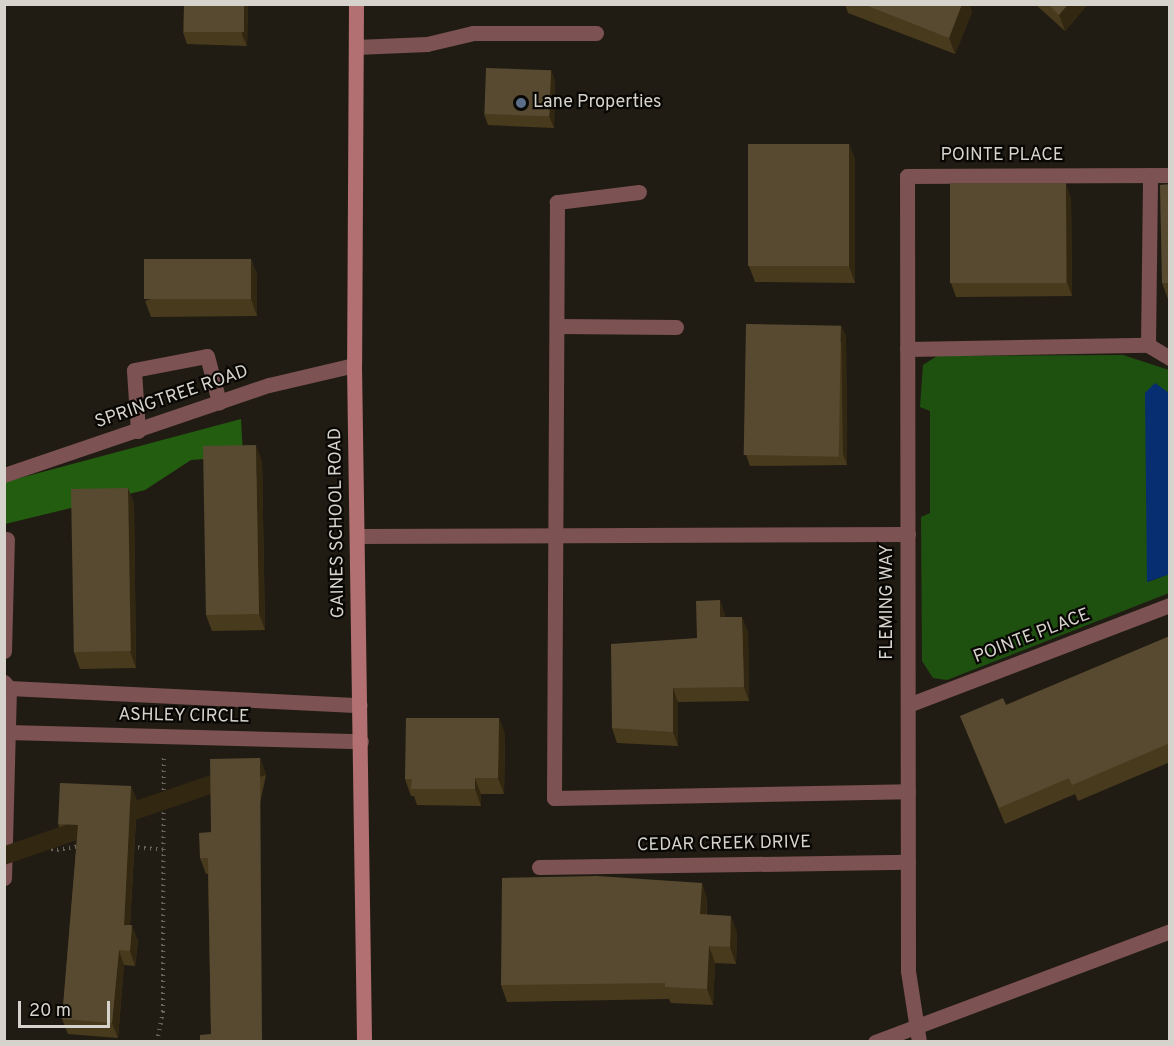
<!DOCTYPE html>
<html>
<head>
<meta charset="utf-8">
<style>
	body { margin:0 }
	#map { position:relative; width:1174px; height:1046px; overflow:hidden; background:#211c13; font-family:Overpass,sans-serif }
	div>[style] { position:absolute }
	.green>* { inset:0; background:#1e510f }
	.forest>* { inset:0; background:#235e10 }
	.water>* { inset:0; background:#072e71 }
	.path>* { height:4px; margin-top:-2px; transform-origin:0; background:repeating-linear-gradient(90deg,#69655d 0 1.5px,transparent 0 6px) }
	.lane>* { height:15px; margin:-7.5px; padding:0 7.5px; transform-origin:7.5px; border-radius:7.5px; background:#7c5253 }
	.street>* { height:15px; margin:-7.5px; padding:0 7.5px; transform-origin:7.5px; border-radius:7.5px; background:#7c5253 }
	.secondary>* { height:15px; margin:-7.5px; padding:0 7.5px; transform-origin:7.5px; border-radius:7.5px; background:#b27072 }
	.wall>* { inset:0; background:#483a1d }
	.shaded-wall>* { inset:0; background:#322711; transform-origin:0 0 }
	.building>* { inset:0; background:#574a30; transform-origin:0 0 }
	.dots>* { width:16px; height:16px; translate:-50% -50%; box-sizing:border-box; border:3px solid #090704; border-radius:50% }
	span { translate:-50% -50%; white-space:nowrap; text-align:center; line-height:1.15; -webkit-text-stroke:4.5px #090704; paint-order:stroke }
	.poi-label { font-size:18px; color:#d6d3cd }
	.left { translate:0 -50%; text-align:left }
	.street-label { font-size:18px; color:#d6d3cd }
	.frame { position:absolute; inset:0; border:6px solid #d6d3cd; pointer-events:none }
	.scale { position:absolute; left:18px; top:1001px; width:92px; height:27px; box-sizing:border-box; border:3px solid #d6d3cd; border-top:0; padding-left:8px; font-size:18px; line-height:21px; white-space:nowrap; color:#d6d3cd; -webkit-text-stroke:4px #090704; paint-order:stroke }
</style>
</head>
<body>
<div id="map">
	<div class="green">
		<i style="clip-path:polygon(1123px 355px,1169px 370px,1169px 393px,1155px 384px,1148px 582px,1169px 574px,1169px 593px,947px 680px,933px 678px,922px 661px,921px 517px,930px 513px,930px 411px,920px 407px,923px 365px,937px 356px)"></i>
	</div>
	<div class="forest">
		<i style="clip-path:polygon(241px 419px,243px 456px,191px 460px,145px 490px,5px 524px,5px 482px)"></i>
	</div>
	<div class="water">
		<i style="clip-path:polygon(1155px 383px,1169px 393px,1170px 574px,1147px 582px,1145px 393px)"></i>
	</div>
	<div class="path">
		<i style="left:28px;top:844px;width:30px;rotate:12deg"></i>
		<i style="left:57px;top:850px;width:22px;rotate:-10deg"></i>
		<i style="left:132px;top:847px;width:32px;rotate:5deg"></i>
		<i style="left:157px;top:1042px;width:31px;rotate:-79deg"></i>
		<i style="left:163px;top:1012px;width:254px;rotate:-89.8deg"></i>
	</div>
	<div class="lane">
		<i style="left:356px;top:47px;width:71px;rotate:-2.4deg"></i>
		<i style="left:427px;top:44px;width:47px;rotate:-13.4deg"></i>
		<i style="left:473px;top:33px;width:123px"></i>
		<i style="left:639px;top:192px;width:83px;rotate:173deg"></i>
		<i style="left:557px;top:202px;width:596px;rotate:90.29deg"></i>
		<i style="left:554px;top:798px;width:354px;rotate:-1.1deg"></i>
		<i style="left:558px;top:326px;width:118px;rotate:0.5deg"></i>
		<i style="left:1148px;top:345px;width:170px;rotate:-89.3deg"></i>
		<i style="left:138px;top:431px;width:61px;rotate:-93.8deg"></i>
		<i style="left:134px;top:370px;width:74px;rotate:-10.9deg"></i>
		<i style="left:207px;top:356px;width:48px;rotate:75.4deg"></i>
		<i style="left:358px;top:536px;width:550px;rotate:-0.21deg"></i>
		<i style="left:4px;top:651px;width:112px;rotate:-88.5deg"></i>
	</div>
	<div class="street">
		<i style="left:907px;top:349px;width:241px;rotate:-1deg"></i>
		<i style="left:1148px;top:345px;width:26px;rotate:31deg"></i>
		<i style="left:4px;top:475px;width:280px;rotate:-18.8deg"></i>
		<i style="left:269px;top:385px;width:87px;rotate:-13.2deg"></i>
		<i style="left:4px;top:682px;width:8px;rotate:50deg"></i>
		<i style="left:9px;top:688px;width:190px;rotate:91.5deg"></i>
		<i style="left:9px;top:688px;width:351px;rotate:2.8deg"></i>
		<i style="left:908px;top:705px;width:280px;rotate:-20.9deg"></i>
		<i style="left:7px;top:732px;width:354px;rotate:1.5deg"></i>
		<i style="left:539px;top:867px;width:369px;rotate:-0.8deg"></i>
		<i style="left:875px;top:1042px;width:315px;rotate:-20.6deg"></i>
		<i style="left:919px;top:1042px;width:72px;rotate:-98.8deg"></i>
		<i style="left:908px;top:971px;width:795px;rotate:-90.07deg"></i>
		<i style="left:907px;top:176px;width:263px;rotate:-0.2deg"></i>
	</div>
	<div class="secondary">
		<i style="left:356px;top:4px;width:361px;rotate:90.3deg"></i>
		<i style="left:354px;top:365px;width:677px;rotate:89.15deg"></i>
	</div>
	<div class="wall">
		<i style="clip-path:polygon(184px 4px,248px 4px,247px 46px,187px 44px,183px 32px)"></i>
		<i style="clip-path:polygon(845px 4px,969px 4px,972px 12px,955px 54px,848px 13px)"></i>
		<i style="clip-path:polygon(1035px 4px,1088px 4px,1065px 31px)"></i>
		<i style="clip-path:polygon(551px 70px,555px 81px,554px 128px,488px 125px,484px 114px)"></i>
		<i style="clip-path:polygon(849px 144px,855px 160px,855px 283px,755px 282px,749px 266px)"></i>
		<i style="clip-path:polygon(1170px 184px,1170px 299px,1168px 299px,1162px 283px)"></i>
		<i style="clip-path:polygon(1071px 197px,1072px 296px,956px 297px,951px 283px)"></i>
		<i style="clip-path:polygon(251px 259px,257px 275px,257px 316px,151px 317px,145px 301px)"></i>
		<i style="clip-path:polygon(846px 336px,847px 465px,750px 466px,746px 455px)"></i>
		<i style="clip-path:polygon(262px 461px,265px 630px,212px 631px,206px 615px)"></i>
		<i style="clip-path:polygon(128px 488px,134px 504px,136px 668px,80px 669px,74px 652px)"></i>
		<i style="clip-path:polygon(720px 600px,725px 617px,748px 631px,749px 701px,678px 702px,678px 746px,617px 743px,612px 728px,697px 638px)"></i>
		<i style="clip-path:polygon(1170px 636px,1170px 762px,1078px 801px,1075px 794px,1005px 824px,960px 716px,1006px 705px)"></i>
		<i style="clip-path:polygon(499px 718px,505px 735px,504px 794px,481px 794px,481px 806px,417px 805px,414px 796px,411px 796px,405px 779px)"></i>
		<i style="clip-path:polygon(260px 758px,266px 775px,211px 1034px,208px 874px,206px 874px,200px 858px,211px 832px)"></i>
		<i style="clip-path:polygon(131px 786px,137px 801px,130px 925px,138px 941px,135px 966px,124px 965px,118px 1038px,68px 1034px,62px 1019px,77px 840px,63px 840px,58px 824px)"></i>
		<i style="clip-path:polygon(702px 883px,707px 900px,707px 915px,737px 932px,736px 964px,715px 963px,713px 1005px,671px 1003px,669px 999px,507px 1002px,501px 985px)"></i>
	</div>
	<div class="shaded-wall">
		<i style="clip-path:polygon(244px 4px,248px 4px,247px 46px,242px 35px)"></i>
		<i style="clip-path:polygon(962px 4px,969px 4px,972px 12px,955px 54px,949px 38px)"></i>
		<i style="clip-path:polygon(1068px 4px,1088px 4px,1065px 31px,1059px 15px)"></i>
		<i style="clip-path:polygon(551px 70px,555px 81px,554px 128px,549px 116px)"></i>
		<i style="clip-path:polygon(849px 144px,855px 160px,855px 283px,849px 266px)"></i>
		<i style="clip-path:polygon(1066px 184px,1071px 197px,1072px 296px,1067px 282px)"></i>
		<i style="clip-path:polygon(251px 259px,257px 275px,257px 316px,251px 299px)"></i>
		<i style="clip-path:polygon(841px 325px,846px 336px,847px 465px,843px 454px)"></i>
		<i style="clip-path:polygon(256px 445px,262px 461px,265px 630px,259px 614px)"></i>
		<i style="clip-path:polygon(128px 488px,134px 504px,136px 668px,130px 651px)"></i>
		<i style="clip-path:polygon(720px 600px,725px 615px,726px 632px,720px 617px)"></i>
		<i style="clip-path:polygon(742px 617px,748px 631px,749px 701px,744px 687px)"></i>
		<i style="clip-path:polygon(673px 688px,678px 702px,678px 746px,673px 732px)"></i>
		<i style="clip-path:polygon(499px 718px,505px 735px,504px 794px,498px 778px)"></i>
		<i style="left:260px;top:758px;width:18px;height:283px;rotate:71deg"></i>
		<i style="clip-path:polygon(475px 778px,481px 794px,481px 806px,475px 789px)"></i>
		<i style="clip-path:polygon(131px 786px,137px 801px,129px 940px,124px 925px)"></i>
		<i style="clip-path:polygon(702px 883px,707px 900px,706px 931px,700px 914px)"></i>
		<i style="clip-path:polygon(731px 916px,737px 932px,736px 964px,730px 947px)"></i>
		<i style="clip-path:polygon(132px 925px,138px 941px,135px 966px,130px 951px)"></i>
		<i style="clip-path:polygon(709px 946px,715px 963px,713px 1005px,707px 989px)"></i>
		<i style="clip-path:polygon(119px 950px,124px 965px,118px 1038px,112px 1023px)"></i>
	</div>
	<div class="building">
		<i style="left:184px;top:4px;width:60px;height:28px"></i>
		<i style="clip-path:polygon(863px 4px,962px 4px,949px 38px)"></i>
		<i style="clip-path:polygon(1048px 4px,1068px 4px,1059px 15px)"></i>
		<i style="left:486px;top:68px;width:65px;height:46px;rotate:2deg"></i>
		<i style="left:849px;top:144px;width:122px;height:101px;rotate:90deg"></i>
		<i style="left:950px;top:183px;width:116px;height:100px"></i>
		<i style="clip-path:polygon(1170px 184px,1170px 283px,1162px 283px,1160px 185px)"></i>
		<i style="left:251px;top:259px;width:40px;height:107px;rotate:90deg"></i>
		<i style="left:746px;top:324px;width:95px;height:131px;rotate:1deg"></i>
		<i style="left:256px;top:445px;width:169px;height:53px;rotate:89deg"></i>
		<i style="left:128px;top:488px;width:163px;height:57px;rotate:89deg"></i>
		<i style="clip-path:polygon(720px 600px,720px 617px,742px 617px,744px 687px,673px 688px,673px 732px,612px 728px,611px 644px,697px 638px,696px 601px)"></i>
		<i style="clip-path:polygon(1170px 636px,1170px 743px,1072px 785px,1069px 778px,999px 808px,960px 716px,1003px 698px,1006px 705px)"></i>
		<i style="clip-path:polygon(406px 718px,499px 718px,498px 778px,475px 778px,475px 789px,411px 789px,412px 779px,405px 779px)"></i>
		<i style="clip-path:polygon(260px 758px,262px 1041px,200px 1041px,200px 1035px,211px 1034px,208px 858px,200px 858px,199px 833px,211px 832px,210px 759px)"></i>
		<i style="clip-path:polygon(60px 783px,131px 786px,124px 925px,132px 925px,130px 951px,119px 950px,112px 1023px,62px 1019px,78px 825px,58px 824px)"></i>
		<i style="clip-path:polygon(597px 876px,702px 883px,700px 914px,731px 916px,730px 947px,709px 946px,707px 989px,665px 987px,665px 983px,501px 985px,502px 878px)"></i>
	</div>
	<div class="dots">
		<i style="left:521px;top:103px;background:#5c6f8a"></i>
	</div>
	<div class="poi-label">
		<span class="left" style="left:533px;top:103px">Lane Properties</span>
	</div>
	<div class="street-label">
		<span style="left:1002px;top:156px">POINTE PLACE</span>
		<span style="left:172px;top:398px;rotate:-19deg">SPRINGTREE ROAD</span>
		<span style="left:338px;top:523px;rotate:-91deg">GAINES SCHOOL ROAD</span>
		<span style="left:888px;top:602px;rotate:-90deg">FLEMING WAY</span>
		<span style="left:1032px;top:637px;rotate:-21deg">POINTE PLACE</span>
		<span style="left:184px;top:717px;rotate:1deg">ASHLEY CIRCLE</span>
		<span style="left:724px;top:845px;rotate:-1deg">CEDAR CREEK DRIVE</span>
	</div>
	<div class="frame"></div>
	<div class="scale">20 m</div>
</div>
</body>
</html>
